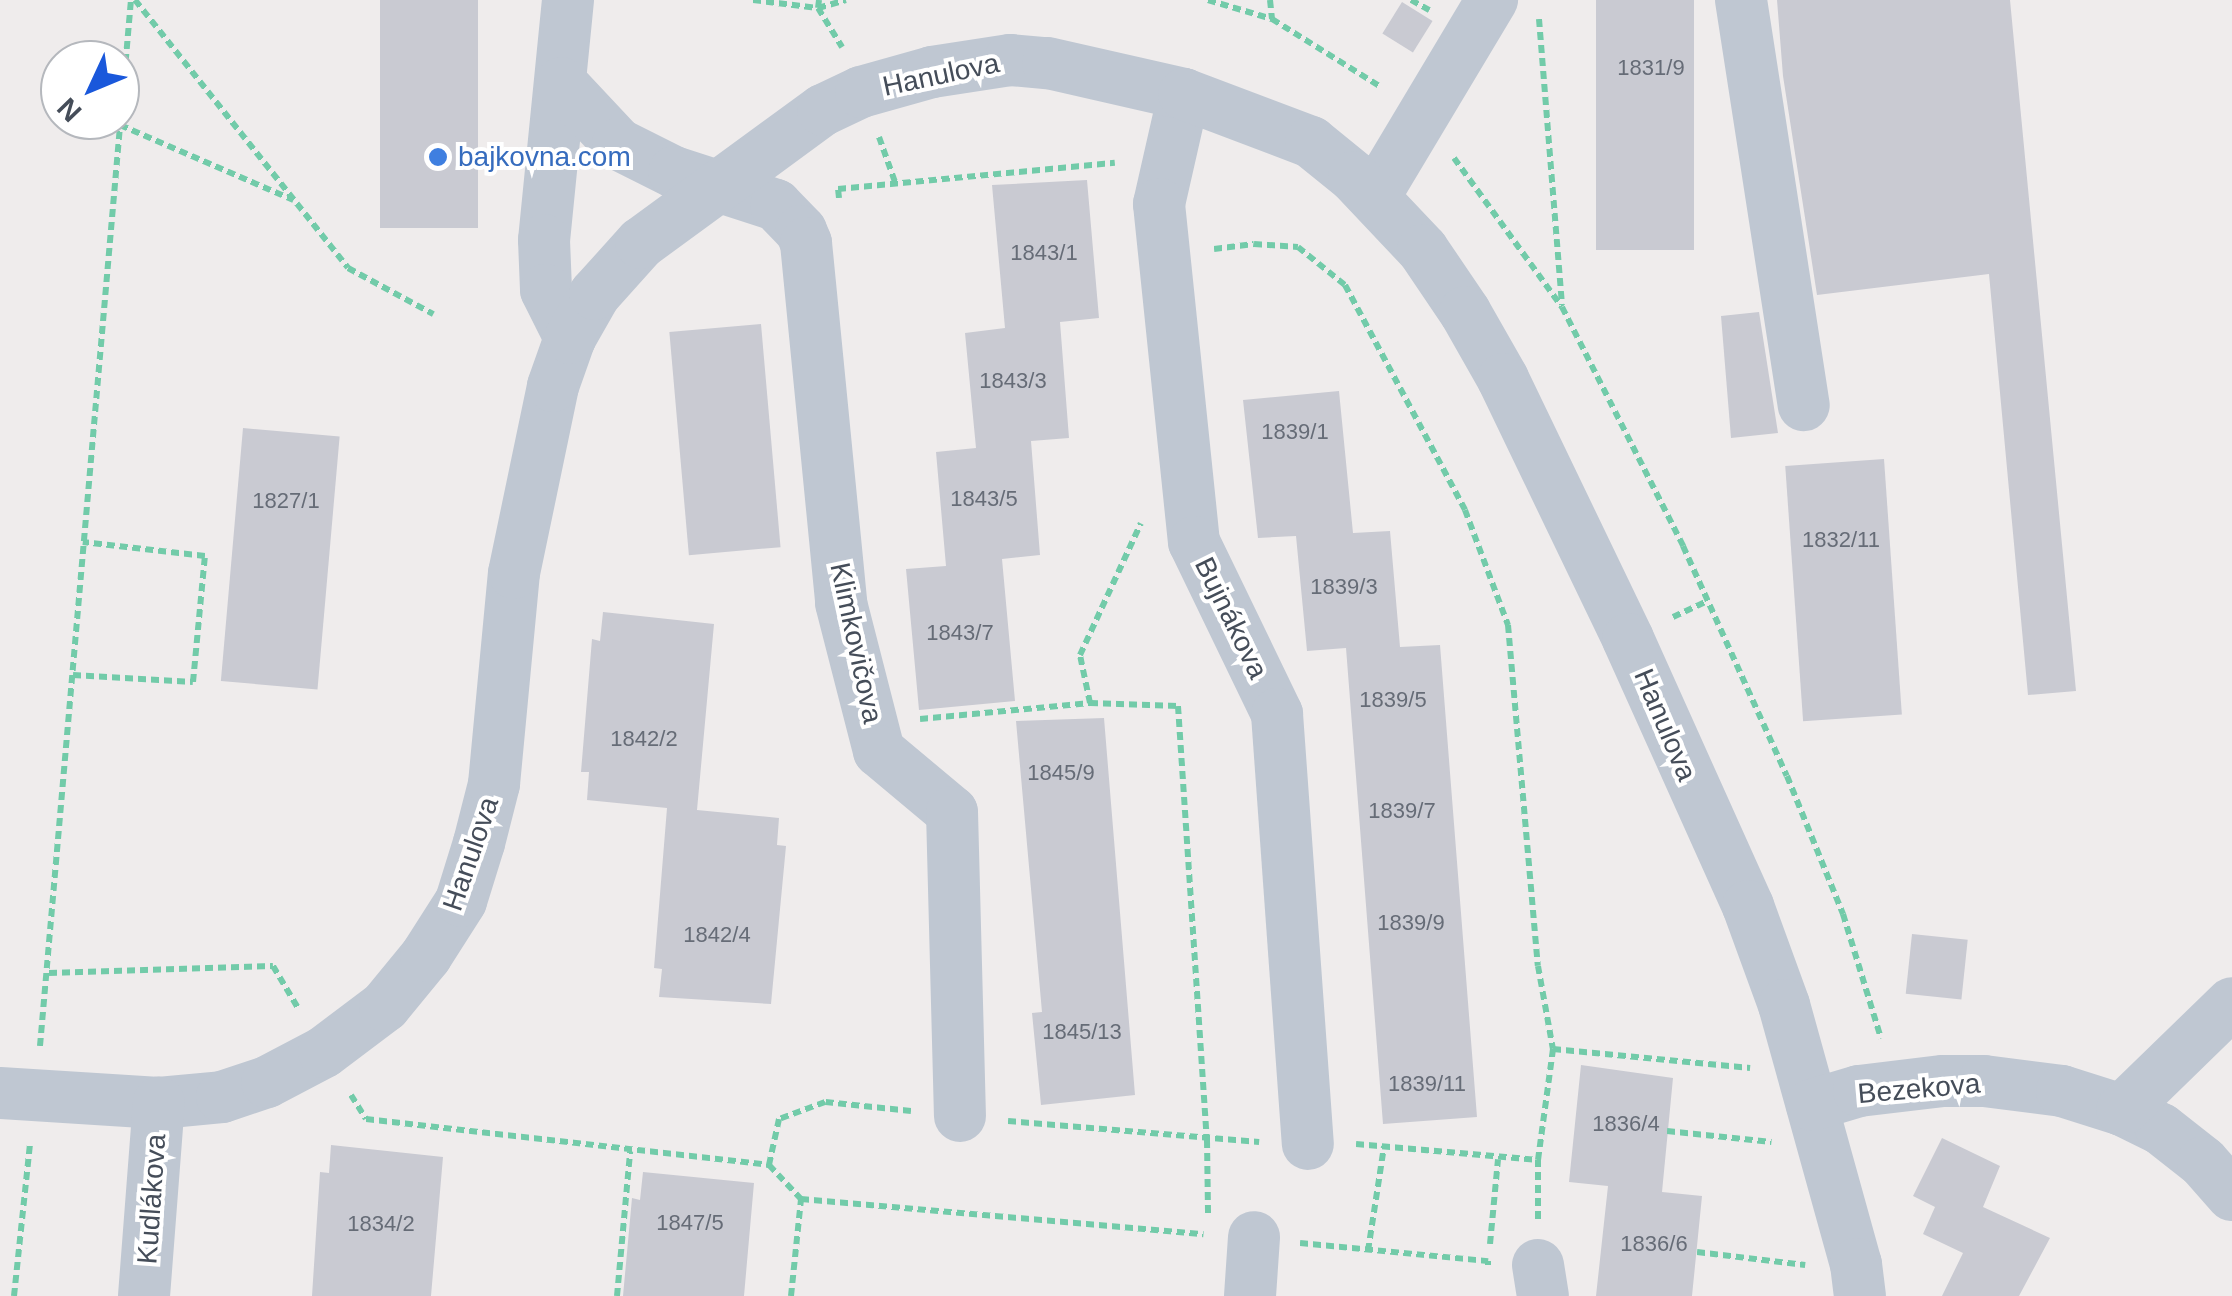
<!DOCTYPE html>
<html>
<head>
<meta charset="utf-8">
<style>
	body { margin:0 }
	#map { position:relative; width:2232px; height:1296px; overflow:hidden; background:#efecec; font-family:Helvetica,sans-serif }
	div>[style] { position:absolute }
	.building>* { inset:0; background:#c9cad2; transform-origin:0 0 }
	.path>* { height:6px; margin-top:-3px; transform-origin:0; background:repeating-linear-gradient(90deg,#72cba9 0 8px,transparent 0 13px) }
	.minor>* { height:52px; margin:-26px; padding:0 26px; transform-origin:26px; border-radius:26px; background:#bfc7d2 }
	.dots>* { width:28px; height:28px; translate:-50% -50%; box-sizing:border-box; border:5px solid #fff; border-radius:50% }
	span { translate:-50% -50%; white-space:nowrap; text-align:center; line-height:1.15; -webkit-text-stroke:8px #fff; paint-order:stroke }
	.number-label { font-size:22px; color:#666c77 }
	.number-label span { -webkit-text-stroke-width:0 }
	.street-label { font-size:28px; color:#454d59 }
	.shop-label { font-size:28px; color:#366cbe }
	.left { translate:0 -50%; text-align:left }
	.north { position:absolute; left:40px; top:40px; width:100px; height:100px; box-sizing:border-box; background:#fff; border:2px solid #b5b8bd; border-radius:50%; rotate:226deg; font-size:28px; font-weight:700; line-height:40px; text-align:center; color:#454d59 }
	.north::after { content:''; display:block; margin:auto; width:35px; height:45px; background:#1a58db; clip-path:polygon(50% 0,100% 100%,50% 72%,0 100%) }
</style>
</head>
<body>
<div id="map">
	<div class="building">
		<i style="left:380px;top:0;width:98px;height:228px"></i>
		<i style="left:1596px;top:0;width:98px;height:250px"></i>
		<i style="clip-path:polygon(1777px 0,2010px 0,2076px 691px,2028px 695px,1989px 274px,1817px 295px,1783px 76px)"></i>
		<i style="left:1402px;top:2px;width:36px;height:37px;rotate:32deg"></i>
		<i style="clip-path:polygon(1087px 180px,1099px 318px,1060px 322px,1069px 438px,1031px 441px,1040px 555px,1002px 559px,1015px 701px,919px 710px,906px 569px,946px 566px,936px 452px,976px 448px,965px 333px,1005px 328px,992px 185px)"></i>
		<i style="clip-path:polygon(1759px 312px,1778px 433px,1731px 438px,1721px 316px)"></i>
		<i style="left:761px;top:324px;width:224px;height:92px;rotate:85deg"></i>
		<i style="clip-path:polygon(1339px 391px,1353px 533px,1390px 531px,1400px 647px,1440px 645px,1477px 1117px,1383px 1124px,1346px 648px,1307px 651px,1296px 536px,1258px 538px,1243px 400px)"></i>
		<i style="left:243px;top:428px;width:97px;height:254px;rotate:5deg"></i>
		<i style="left:1884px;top:459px;width:256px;height:99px;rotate:86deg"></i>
		<i style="clip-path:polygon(603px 612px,714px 624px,697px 810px,779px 818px,777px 845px,786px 846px,771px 1004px,659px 997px,662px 969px,654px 968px,667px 808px,587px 800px,589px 772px,581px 772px,592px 639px,600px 641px)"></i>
		<i style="clip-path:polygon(1104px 718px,1135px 1095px,1041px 1105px,1032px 1013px,1042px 1012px,1016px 721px)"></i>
		<i style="left:1912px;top:934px;width:56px;height:60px;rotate:6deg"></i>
		<i style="clip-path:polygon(1581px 1065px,1673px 1078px,1662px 1192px,1702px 1196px,1692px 1296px,1596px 1296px,1608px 1186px,1569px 1182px)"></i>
		<i style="clip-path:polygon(1942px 1138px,2000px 1166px,1983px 1207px,2050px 1238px,2019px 1296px,1942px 1296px,1963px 1253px,1923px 1234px,1935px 1207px,1913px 1196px)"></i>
		<i style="clip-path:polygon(331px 1145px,443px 1157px,431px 1296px,312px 1296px,320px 1172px,329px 1173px)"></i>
		<i style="clip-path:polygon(643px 1172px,754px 1183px,744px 1296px,623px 1296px,632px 1198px,640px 1200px)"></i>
	</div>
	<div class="path">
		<i style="left:135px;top:0;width:342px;rotate:51.5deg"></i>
		<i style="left:348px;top:268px;width:97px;rotate:28.4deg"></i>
		<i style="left:753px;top:0;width:65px;rotate:7deg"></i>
		<i style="left:818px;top:8px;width:29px;rotate:-16deg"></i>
		<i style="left:819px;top:0;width:8px;rotate:97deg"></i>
		<i style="left:818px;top:8px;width:46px;rotate:58.4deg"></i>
		<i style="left:1208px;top:0;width:67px;rotate:16.5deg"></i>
		<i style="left:1272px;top:19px;width:128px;rotate:32deg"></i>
		<i style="left:1270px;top:0;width:19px;rotate:84deg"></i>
		<i style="left:1411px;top:0;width:21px;rotate:29deg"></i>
		<i style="left:1539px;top:19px;width:287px;rotate:85.4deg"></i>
		<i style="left:120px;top:125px;width:189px;rotate:23.4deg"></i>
		<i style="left:879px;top:137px;width:48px;rotate:70.4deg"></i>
		<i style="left:1454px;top:158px;width:184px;rotate:54.1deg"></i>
		<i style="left:1562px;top:307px;width:268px;rotate:63.1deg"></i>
		<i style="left:1683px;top:546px;width:252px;rotate:65.7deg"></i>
		<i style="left:1787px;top:776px;width:149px;rotate:67.9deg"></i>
		<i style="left:1843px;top:914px;width:130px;rotate:73deg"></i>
		<i style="left:839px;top:198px;width:9px;rotate:-96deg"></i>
		<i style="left:838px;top:189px;width:278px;rotate:-5.4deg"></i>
		<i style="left:1214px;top:249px;width:40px;rotate:-7.1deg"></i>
		<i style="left:1254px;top:244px;width:44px;rotate:3.9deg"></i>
		<i style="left:1298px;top:247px;width:60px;rotate:39deg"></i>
		<i style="left:1345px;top:285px;width:255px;rotate:61.9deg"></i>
		<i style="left:1465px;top:510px;width:123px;rotate:69.5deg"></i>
		<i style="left:1508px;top:625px;width:342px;rotate:85deg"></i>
		<i style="left:1538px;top:966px;width:84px;rotate:79.8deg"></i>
		<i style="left:1673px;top:617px;width:38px;rotate:-25deg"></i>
		<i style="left:73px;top:675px;width:120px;rotate:3.3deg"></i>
		<i style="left:193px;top:682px;width:127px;rotate:-84.6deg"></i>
		<i style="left:205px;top:556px;width:123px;rotate:-173.5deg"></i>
		<i style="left:1090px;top:703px;width:49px;rotate:-101.8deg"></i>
		<i style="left:1080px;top:655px;width:145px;rotate:-65.2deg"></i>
		<i style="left:920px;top:719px;width:171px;rotate:-5.4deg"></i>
		<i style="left:1090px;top:703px;width:88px;rotate:2deg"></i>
		<i style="left:1178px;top:706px;width:435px;rotate:86.2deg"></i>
		<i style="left:1207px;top:1140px;width:74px;rotate:89.2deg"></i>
		<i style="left:49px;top:973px;width:224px;rotate:-1.8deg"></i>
		<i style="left:273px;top:966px;width:49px;rotate:59.2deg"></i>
		<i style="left:40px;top:1046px;width:1050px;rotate:-85.03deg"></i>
		<i style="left:351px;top:1095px;width:28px;rotate:58deg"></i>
		<i style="left:366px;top:1119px;width:406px;rotate:6.5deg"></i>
		<i style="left:911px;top:1111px;width:86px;rotate:-174deg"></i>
		<i style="left:825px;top:1102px;width:49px;rotate:159.7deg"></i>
		<i style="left:779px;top:1119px;width:47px;rotate:102.3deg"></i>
		<i style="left:769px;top:1165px;width:47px;rotate:46.7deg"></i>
		<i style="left:801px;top:1199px;width:404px;rotate:5deg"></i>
		<i style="left:1008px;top:1121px;width:252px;rotate:4.8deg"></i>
		<i style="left:1667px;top:1131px;width:105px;rotate:6deg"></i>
		<i style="left:1356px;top:1144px;width:183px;rotate:5deg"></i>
		<i style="left:1538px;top:1160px;width:112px;rotate:-82.3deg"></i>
		<i style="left:1553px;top:1049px;width:198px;rotate:5.5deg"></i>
		<i style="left:1538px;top:1219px;width:59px;rotate:-90deg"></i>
		<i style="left:1300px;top:1243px;width:189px;rotate:5.5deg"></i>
		<i style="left:1488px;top:1261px;width:4px;rotate:90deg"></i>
		<i style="left:1490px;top:1244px;width:85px;rotate:-84.6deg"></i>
		<i style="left:1368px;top:1251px;width:106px;rotate:-81.3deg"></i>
		<i style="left:1697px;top:1252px;width:109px;rotate:6.9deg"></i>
		<i style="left:14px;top:1296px;width:154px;rotate:-84deg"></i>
		<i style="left:617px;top:1296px;width:145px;rotate:-84.8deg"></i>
		<i style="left:791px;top:1296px;width:98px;rotate:-84.1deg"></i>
	</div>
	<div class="minor">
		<i style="left:568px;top:0;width:241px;rotate:95.7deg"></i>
		<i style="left:544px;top:240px;width:50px;rotate:87.7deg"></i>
		<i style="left:546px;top:290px;width:54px;rotate:63.4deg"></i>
		<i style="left:1741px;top:0;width:410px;rotate:81.2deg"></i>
		<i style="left:561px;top:83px;width:83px;rotate:46.9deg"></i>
		<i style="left:618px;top:144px;width:63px;rotate:26.6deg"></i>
		<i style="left:674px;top:172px;width:107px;rotate:17.9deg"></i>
		<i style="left:776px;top:205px;width:36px;rotate:46deg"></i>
		<i style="left:801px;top:231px;width:13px;rotate:67deg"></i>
		<i style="left:806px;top:243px;width:362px;rotate:84.4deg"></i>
		<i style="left:841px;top:603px;width:153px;rotate:75.6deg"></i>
		<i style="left:879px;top:751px;width:95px;rotate:39.9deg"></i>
		<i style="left:952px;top:812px;width:304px;rotate:88.5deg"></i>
		<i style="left:1184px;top:94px;width:113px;rotate:102.8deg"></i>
		<i style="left:1159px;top:204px;width:340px;rotate:84.1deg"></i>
		<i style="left:1194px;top:542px;width:191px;rotate:64.2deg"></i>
		<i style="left:1277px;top:714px;width:431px;rotate:85.9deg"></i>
		<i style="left:1374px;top:197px;width:230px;rotate:-59.1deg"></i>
		<i style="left:0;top:1093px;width:159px;rotate:3.6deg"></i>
		<i style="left:159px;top:1103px;width:63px;rotate:-5.4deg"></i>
		<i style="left:222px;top:1097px;width:47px;rotate:-18.4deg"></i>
		<i style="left:267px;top:1082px;width:64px;rotate:-27.8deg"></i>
		<i style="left:324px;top:1052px;width:76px;rotate:-37deg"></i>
		<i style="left:385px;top:1006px;width:65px;rotate:-50.6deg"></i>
		<i style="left:426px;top:956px;width:65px;rotate:-57.5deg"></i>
		<i style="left:461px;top:901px;width:61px;rotate:-72.8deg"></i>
		<i style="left:479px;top:843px;width:61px;rotate:-75.7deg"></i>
		<i style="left:494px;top:784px;width:212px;rotate:-84.6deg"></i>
		<i style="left:514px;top:573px;width:191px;rotate:-78.2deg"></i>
		<i style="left:553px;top:386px;width:51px;rotate:-70.5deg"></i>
		<i style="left:570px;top:338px;width:51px;rotate:-60.4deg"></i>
		<i style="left:595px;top:294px;width:69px;rotate:-48deg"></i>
		<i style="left:641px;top:243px;width:225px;rotate:-36.2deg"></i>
		<i style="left:823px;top:110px;width:42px;rotate:-25.3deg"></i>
		<i style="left:861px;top:92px;width:74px;rotate:-15.7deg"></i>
		<i style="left:932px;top:72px;width:79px;rotate:-8.7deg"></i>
		<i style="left:1010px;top:60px;width:38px;rotate:5deg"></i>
		<i style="left:1048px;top:63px;width:139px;rotate:12.8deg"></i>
		<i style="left:1184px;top:94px;width:136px;rotate:20.7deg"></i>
		<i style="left:1311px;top:142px;width:55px;rotate:39.1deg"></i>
		<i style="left:1354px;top:177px;width:100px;rotate:46.6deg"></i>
		<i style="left:1423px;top:250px;width:75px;rotate:55.9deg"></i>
		<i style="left:1465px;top:312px;width:77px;rotate:60.4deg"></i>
		<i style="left:1503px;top:379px;width:288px;rotate:64.3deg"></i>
		<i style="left:1628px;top:639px;width:293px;rotate:65.8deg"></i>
		<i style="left:1748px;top:906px;width:105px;rotate:70deg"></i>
		<i style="left:1784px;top:1005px;width:269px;rotate:74.5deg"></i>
		<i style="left:1856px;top:1264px;width:32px;rotate:83deg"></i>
		<i style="left:1812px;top:1105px;width:49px;rotate:-16.6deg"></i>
		<i style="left:1859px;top:1091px;width:85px;rotate:-6.8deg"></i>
		<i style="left:1943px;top:1081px;width:41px"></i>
		<i style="left:1984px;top:1081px;width:79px;rotate:7.3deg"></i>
		<i style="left:2062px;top:1091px;width:63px;rotate:17.6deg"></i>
		<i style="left:2122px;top:1110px;width:43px;rotate:26deg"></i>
		<i style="left:2161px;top:1129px;width:53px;rotate:38.2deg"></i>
		<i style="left:2203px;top:1162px;width:44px;rotate:48.7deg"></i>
		<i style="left:2122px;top:1110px;width:153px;rotate:-44.2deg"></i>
		<i style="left:1538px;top:1265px;width:31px;rotate:81deg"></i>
		<i style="left:144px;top:1296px;width:194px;rotate:-85.6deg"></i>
		<i style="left:1250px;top:1296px;width:59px;rotate:-86.1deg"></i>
	</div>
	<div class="dots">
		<i style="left:438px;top:157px;background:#3f7fe0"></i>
	</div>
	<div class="number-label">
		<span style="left:1651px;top:68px">1831/9</span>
		<span style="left:1044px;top:253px">1843/1</span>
		<span style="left:1013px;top:381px">1843/3</span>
		<span style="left:1295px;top:432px">1839/1</span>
		<span style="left:984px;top:499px">1843/5</span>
		<span style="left:286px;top:501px">1827/1</span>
		<span style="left:1841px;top:540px">1832/11</span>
		<span style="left:1344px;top:587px">1839/3</span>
		<span style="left:960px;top:633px">1843/7</span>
		<span style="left:1393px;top:700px">1839/5</span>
		<span style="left:644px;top:739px">1842/2</span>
		<span style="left:1061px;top:773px">1845/9</span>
		<span style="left:1402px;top:811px">1839/7</span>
		<span style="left:1411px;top:923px">1839/9</span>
		<span style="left:717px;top:935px">1842/4</span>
		<span style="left:1082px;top:1032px">1845/13</span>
		<span style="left:1427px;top:1084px">1839/11</span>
		<span style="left:1626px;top:1124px">1836/4</span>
		<span style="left:690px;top:1223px">1847/5</span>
		<span style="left:381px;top:1224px">1834/2</span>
		<span style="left:1654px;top:1244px">1836/6</span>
	</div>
	<div class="street-label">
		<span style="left:941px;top:75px;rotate:-12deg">Hanulova</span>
		<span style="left:1231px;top:618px;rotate:64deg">Bujnákova</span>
		<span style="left:856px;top:643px;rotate:78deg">Klimkovičova</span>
		<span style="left:1665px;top:725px;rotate:67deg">Hanulova</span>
		<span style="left:471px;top:854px;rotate:-71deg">Hanulova</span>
		<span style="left:1919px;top:1089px;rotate:-5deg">Bezekova</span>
		<span style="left:152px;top:1199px;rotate:-86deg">Kudlákova</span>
	</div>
	<div class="shop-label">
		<span class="left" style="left:458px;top:157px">bajkovna.com</span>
	</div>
	<div class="north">N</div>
</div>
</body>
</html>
